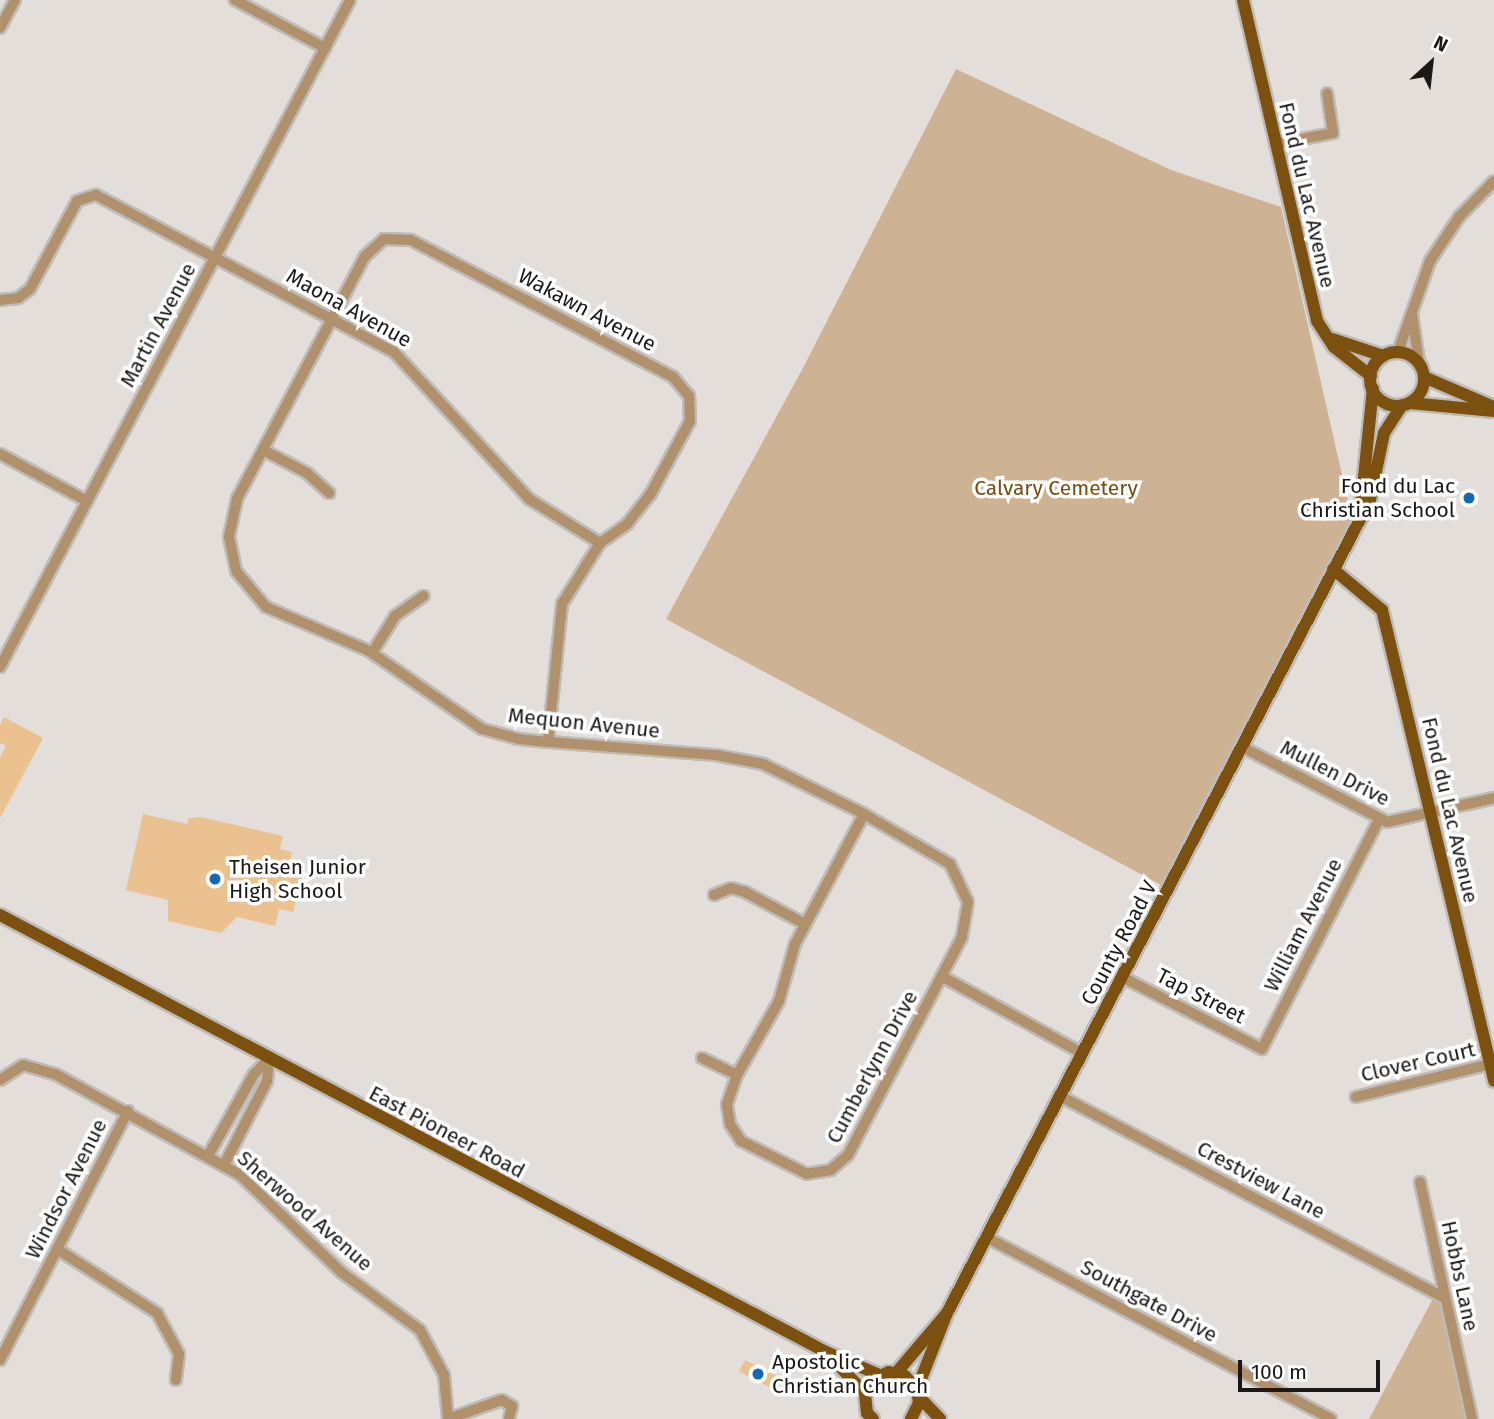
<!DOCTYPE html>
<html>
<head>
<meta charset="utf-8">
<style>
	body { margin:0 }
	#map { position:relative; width:1494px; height:1419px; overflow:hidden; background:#e3deda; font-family:"Fira Sans",sans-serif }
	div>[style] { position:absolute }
	.green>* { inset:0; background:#cdb293 }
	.building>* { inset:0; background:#ebc190; transform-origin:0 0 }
	.roads { filter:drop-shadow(2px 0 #bfbbb7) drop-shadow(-2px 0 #bfbbb7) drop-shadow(0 2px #bfbbb7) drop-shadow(0 -2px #bfbbb7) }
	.minor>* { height:10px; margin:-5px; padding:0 5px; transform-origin:5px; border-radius:5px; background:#b0916c }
	.major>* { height:12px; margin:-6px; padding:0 6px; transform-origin:6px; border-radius:6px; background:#7c510f }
	.major>.ring { margin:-6px; padding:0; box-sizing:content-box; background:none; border:12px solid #7c510f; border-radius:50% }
	.dots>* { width:19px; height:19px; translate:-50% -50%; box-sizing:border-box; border:4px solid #fff; border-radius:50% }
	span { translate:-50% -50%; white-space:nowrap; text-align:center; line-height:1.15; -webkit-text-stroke:7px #fff; paint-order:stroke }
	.street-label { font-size:21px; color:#1b1918 }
	.poi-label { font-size:21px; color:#1b1918 }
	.right { translate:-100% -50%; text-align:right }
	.left { translate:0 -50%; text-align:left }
	.park-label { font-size:21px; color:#754e15 }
	.north { position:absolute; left:1396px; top:28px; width:70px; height:70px; -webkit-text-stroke:5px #fff; paint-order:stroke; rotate:27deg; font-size:19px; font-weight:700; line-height:28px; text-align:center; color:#1b1918 }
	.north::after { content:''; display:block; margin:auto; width:24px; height:32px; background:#1b1918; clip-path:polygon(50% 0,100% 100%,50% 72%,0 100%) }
	.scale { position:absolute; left:1238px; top:1360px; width:142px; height:32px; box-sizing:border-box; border:4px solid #1b1918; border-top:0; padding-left:9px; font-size:21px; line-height:24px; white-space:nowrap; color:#1b1918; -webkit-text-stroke:5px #fff; paint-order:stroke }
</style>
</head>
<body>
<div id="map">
	<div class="green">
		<i style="clip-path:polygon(956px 69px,1171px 170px,1281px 207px,1353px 523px,1161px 885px,666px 619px,803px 368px)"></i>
		<i style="clip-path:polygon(1436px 1293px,1445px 1298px,1472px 1419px,1369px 1419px)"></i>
	</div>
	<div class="building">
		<i style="clip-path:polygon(4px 717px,43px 738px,0 818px,0 757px,6px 746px,0 743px,0 725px)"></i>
		<i style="clip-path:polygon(143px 814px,187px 824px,189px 818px,201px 817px,283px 836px,280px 849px,292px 852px,289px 865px,304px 869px,293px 912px,279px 909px,275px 926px,237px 917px,221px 933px,168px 921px,168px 900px,126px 890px)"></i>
		<i style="left:745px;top:1360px;width:36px;height:13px;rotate:27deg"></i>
	</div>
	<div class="roads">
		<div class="minor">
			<i style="left:235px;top:0;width:102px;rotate:28.1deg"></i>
			<i style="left:0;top:28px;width:32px;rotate:-62deg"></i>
			<i style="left:1275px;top:144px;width:59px;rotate:-10.7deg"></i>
			<i style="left:1333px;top:133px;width:40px;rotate:-98.5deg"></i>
			<i style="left:0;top:300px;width:18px;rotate:-6deg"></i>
			<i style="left:18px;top:298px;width:15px;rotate:-37deg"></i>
			<i style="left:30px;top:289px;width:100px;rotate:-61.9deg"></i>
			<i style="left:77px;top:201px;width:20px;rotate:-18deg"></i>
			<i style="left:96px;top:195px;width:337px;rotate:27.8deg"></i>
			<i style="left:394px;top:352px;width:200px;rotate:47.4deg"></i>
			<i style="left:529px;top:499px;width:84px;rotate:31.8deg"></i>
			<i style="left:1412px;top:314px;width:49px;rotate:81.7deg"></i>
			<i style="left:1398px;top:352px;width:96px;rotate:-70.6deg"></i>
			<i style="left:1430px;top:261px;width:53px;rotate:-56.6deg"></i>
			<i style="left:1459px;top:217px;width:50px;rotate:-45.8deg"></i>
			<i style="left:263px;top:450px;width:50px;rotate:27.6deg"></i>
			<i style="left:307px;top:473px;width:30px;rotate:42deg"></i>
			<i style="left:0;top:454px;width:99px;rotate:28.4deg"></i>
			<i style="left:372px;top:653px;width:44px;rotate:-58.1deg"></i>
			<i style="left:395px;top:616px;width:35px;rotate:-35deg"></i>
			<i style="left:0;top:667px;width:753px;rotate:-62.31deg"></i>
			<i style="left:548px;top:742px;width:139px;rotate:-84.2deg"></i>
			<i style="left:562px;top:604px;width:72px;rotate:-58.1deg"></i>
			<i style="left:600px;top:543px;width:33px;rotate:-35deg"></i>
			<i style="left:627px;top:524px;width:37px;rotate:-52deg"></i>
			<i style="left:650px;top:495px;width:84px;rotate:-61.6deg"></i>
			<i style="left:690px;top:421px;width:25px;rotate:-92deg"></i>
			<i style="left:689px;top:396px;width:25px;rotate:-130deg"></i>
			<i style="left:673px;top:377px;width:296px;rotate:-152.4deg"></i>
			<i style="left:411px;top:240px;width:27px;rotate:-178deg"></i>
			<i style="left:384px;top:239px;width:25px;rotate:138deg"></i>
			<i style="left:365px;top:256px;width:275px;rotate:117.8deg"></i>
			<i style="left:237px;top:499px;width:39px;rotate:102deg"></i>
			<i style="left:229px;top:537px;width:35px;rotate:78deg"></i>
			<i style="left:236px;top:571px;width:47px;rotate:50.2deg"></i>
			<i style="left:266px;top:607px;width:112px;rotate:23.1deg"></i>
			<i style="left:369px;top:651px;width:137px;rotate:34.6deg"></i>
			<i style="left:482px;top:729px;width:38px;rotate:15deg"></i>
			<i style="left:519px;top:739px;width:18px;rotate:6deg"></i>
			<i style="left:537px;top:741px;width:180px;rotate:4.5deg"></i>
			<i style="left:716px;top:755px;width:48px;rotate:10.8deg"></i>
			<i style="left:763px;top:764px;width:113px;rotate:26.3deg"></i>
			<i style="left:864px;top:814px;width:99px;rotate:30.2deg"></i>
			<i style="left:950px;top:864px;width:42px;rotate:64.7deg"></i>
			<i style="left:968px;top:902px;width:36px;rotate:100deg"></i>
			<i style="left:962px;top:937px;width:246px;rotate:117.6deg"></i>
			<i style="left:848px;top:1155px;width:23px;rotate:139deg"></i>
			<i style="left:831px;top:1170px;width:24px;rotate:171deg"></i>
			<i style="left:807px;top:1174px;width:74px;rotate:-153.4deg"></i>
			<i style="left:741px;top:1141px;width:20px;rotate:-123deg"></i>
			<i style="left:730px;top:1124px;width:20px;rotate:-99deg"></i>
			<i style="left:727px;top:1104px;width:31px;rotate:-71deg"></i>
			<i style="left:737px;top:1075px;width:85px;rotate:-60.4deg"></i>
			<i style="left:779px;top:1001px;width:59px;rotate:-74.3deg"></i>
			<i style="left:795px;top:944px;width:147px;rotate:-62deg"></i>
			<i style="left:1242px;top:747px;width:163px;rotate:27.3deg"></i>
			<i style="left:1387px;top:822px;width:110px;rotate:-12.6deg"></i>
			<i style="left:714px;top:895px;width:18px;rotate:-22deg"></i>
			<i style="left:731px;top:888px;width:15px;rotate:16deg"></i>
			<i style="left:745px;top:892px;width:68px;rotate:28.1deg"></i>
			<i style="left:943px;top:977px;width:158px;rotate:28.7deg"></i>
			<i style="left:1122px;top:977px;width:157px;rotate:27.2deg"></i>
			<i style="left:1262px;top:1049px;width:258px;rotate:-63deg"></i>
			<i style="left:702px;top:1058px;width:39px;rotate:26deg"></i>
			<i style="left:0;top:1080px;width:27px;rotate:-33deg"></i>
			<i style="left:23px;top:1065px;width:33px;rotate:16deg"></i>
			<i style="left:55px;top:1074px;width:211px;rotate:28.6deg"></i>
			<i style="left:240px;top:1175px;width:140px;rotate:43.8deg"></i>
			<i style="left:341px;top:1272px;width:98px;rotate:36.3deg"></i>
			<i style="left:420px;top:1330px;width:51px;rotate:61.9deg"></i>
			<i style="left:444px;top:1375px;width:44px;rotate:84.8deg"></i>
			<i style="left:1060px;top:1096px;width:435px;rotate:27.7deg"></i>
			<i style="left:1356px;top:1097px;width:138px;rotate:-13.8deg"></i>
			<i style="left:208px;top:1156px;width:94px;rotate:-60.7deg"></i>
			<i style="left:254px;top:1074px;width:21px;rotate:-45deg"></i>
			<i style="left:224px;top:1165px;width:94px;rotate:-62.9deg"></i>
			<i style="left:267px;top:1081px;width:22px;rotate:-85deg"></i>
			<i style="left:1420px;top:1182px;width:243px;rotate:77.6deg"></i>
			<i style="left:986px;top:1237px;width:390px;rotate:27.8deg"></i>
			<i style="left:57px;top:1249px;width:119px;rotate:32.6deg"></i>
			<i style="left:157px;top:1313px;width:47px;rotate:61.8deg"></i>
			<i style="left:179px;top:1354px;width:26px;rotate:97deg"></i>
			<i style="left:0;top:1360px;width:280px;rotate:-62.8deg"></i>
			<i style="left:448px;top:1419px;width:57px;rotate:-19.4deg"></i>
			<i style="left:502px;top:1400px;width:12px;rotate:31deg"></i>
			<i style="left:512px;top:1406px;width:13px;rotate:103deg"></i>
		</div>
		<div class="major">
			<i style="left:1243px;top:0;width:329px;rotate:77deg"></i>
			<i style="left:1317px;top:321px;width:31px;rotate:57deg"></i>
			<i style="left:1334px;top:347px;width:47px;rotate:38.1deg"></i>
			<i style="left:1332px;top:339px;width:54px;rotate:18.4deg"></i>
			<i class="ring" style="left:1370px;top:352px;width:42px;height:42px"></i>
			<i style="left:1424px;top:377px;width:76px;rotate:23.2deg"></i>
			<i style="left:1410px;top:403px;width:84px;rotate:5.4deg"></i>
			<i style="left:1360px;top:516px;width:128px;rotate:-84.2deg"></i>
			<i style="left:1333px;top:569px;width:64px;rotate:39.9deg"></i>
			<i style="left:1382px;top:610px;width:484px;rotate:76.6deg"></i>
			<i style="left:0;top:915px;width:934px;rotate:27.88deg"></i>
			<i style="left:826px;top:1352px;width:57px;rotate:46.4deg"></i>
			<i style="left:826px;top:1352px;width:59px;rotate:23.1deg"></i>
			<i style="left:897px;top:1372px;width:77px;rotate:-49.7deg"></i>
			<i style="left:917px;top:1389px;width:82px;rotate:-68.5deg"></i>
			<i style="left:947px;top:1313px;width:916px;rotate:-62.51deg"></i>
			<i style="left:1370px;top:500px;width:68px;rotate:-78.2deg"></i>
			<i style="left:1384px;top:433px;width:33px;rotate:-57deg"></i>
			<i style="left:920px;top:1398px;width:29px;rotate:46deg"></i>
			<i style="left:873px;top:1419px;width:8px;rotate:-135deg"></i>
			<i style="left:867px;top:1413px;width:20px;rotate:-96deg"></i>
			<i style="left:865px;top:1393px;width:18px;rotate:-56deg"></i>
			<i style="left:875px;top:1378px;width:15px;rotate:-23deg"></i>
			<i style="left:889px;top:1372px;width:16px;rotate:14deg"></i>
			<i style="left:905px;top:1376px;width:18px;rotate:47deg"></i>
			<i style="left:917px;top:1389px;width:14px;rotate:82deg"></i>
			<i style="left:919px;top:1403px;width:18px;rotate:117deg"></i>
		</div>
	</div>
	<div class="dots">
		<i style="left:1469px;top:498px;background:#1169b7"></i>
		<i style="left:215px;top:879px;background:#1169b7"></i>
		<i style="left:758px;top:1374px;background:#1169b7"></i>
	</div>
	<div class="street-label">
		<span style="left:1307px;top:195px;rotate:77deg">Fond du Lac Avenue</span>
		<span style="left:349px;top:308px;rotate:29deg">Maona Avenue</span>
		<span style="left:587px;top:310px;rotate:28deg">Wakawn Avenue</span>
		<span style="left:158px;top:325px;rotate:-62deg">Martin Avenue</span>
		<span style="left:584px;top:723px;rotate:6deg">Mequon Avenue</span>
		<span style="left:1335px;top:773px;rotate:27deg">Mullen Drive</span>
		<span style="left:1450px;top:810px;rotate:77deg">Fond du Lac Avenue</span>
		<span style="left:1303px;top:925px;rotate:-63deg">William Avenue</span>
		<span style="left:1119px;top:943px;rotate:-62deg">County Road V</span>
		<span style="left:1201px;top:996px;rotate:27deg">Tap Street</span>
		<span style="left:1418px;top:1062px;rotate:-13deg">Clover Court</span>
		<span style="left:872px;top:1067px;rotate:-62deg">Cumberlynn Drive</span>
		<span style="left:447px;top:1132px;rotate:28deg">East Pioneer Road</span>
		<span style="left:1261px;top:1180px;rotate:28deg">Crestview Lane</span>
		<span style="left:66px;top:1189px;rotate:-63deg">Windsor Avenue</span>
		<span style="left:305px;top:1211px;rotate:41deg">Sherwood Avenue</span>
		<span style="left:1460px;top:1276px;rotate:78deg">Hobbs Lane</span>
		<span style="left:1149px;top:1301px;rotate:28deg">Southgate Drive</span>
	</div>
	<div class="poi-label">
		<span class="right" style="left:1455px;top:498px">Fond du Lac<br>Christian School</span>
		<span class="left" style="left:229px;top:879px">Theisen Junior<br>High School</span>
		<span class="left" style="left:772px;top:1374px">Apostolic<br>Christian Church</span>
	</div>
	<div class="park-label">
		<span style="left:1056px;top:488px">Calvary Cemetery</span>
	</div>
	<div class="north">N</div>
	<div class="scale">100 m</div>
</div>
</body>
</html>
